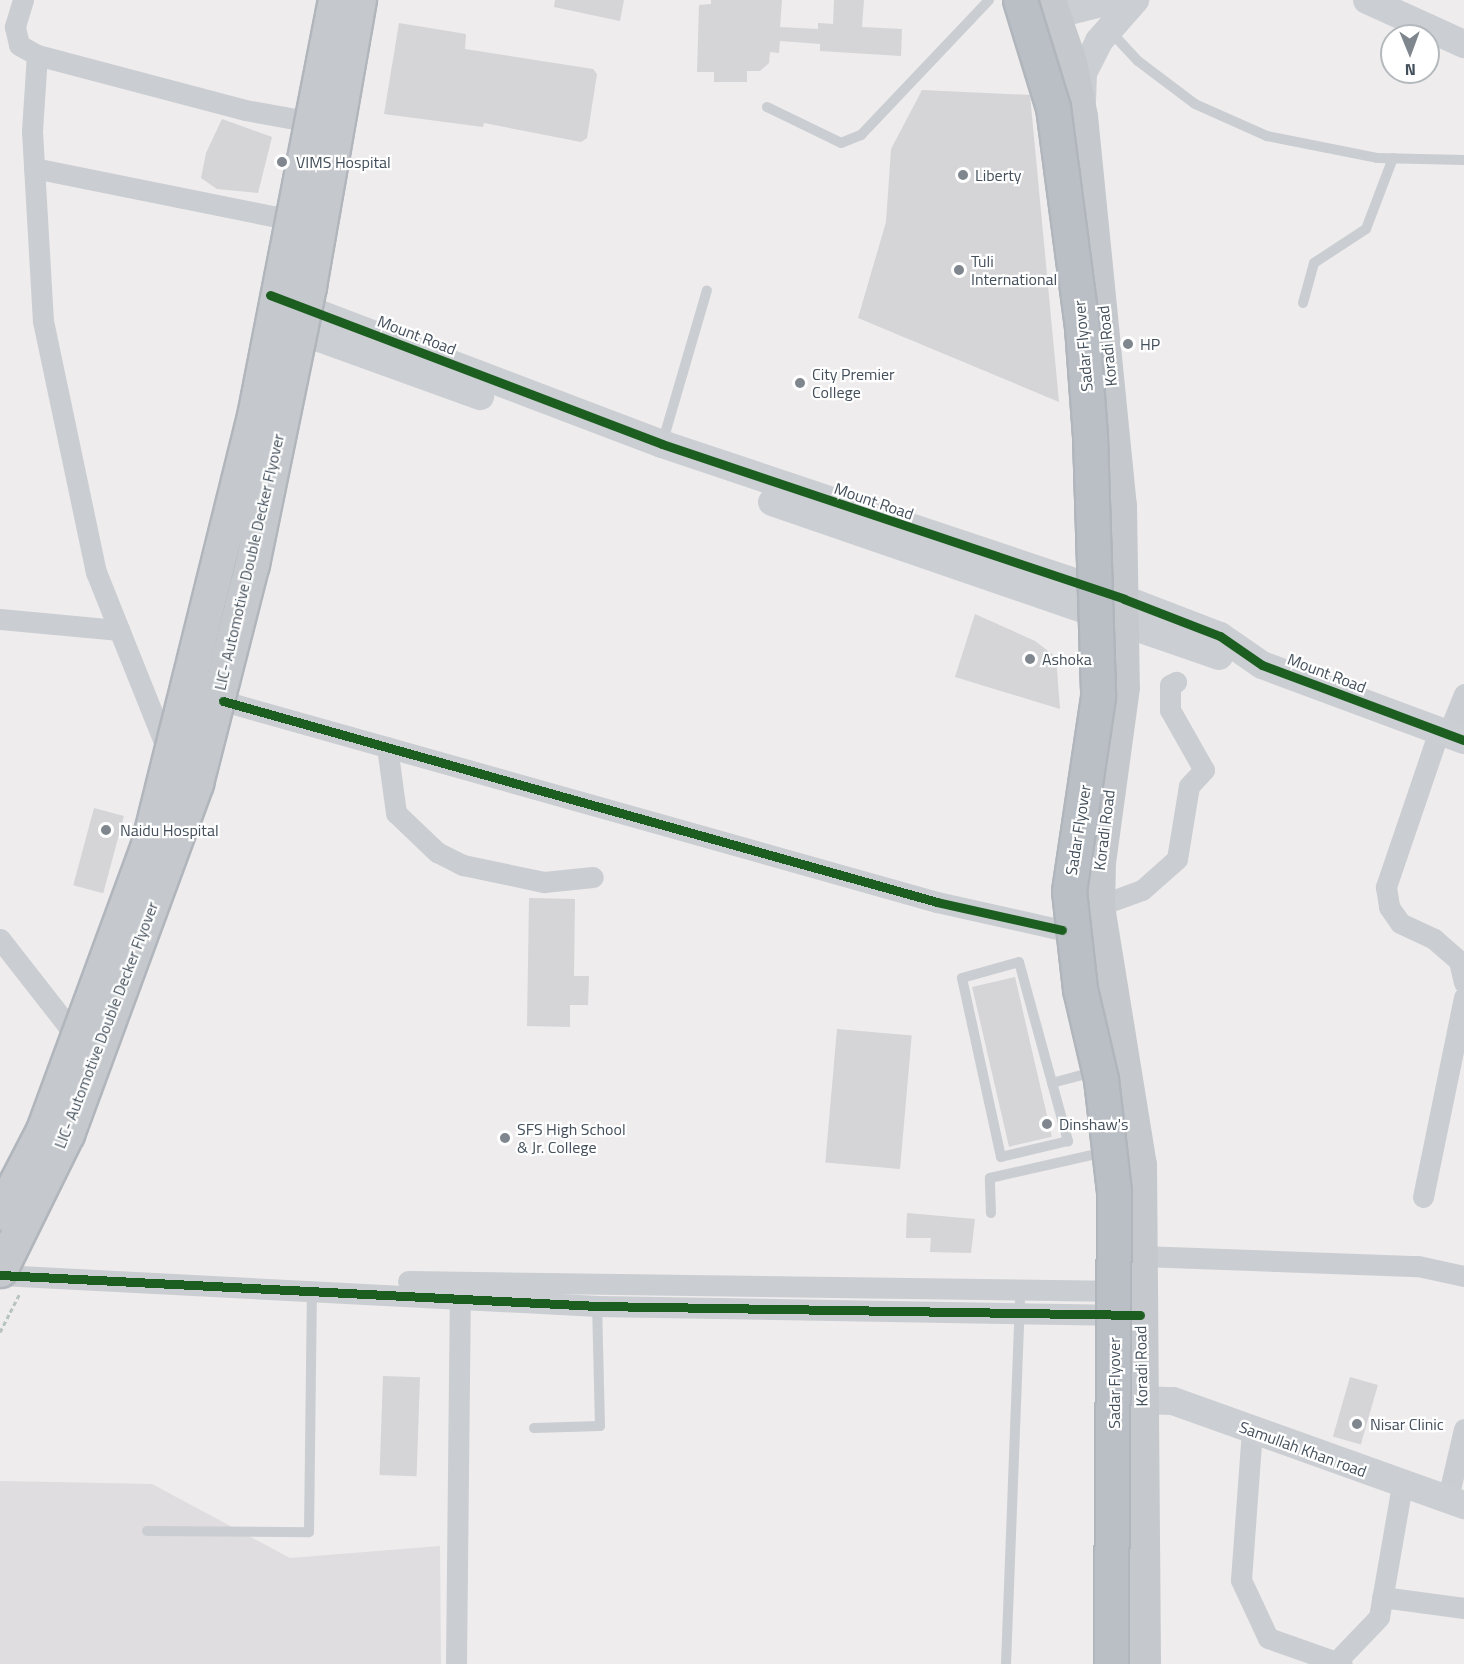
<!DOCTYPE html>
<html>
<head>
<meta charset="utf-8">
<style>
	body { margin:0 }
	#map { position:relative; width:1464px; height:1664px; overflow:hidden; background:#eeecec; font-family:"Titillium Web",sans-serif }
	div>[style] { position:absolute }
	.education>* { inset:0; background:#dfdddf }
	.building>* { inset:0; background:#d5d4d7; transform-origin:0 0 }
	.path>* { height:3px; margin-top:-1.5px; transform-origin:0; background:repeating-linear-gradient(90deg,#b6c3c0 0 4.5px,transparent 0 7.5px) }
	.lane>* { height:10px; margin:-5px; padding:0 5px; transform-origin:5px; border-radius:5px; background:#cacdd1 }
	.street>* { height:21px; margin:-10.5px; padding:0 10.5px; transform-origin:10.5px; border-radius:10.5px; background:#cacdd1 }
	.secondary>* { height:28px; margin:-14px; padding:0 14px; transform-origin:14px; border-radius:14px; background:#cbced2 }
	.primary>* { height:33px; margin:-16.5px; padding:0 16.5px; transform-origin:16.5px; border-radius:16.5px; background:#c5c9cd }
	.rail>* { height:7px; margin-top:-3.5px; transform-origin:0; background:repeating-linear-gradient(90deg,#fff 0 14px,#c4c6c8 0 28px); box-sizing:border-box; border-block:2px solid #c4c6c8 }
	.bridges { filter:drop-shadow(2px 0 #b1b6bd) drop-shadow(-2px 0 #b1b6bd) drop-shadow(0 2px #b1b6bd) drop-shadow(0 -2px #b1b6bd) }
	.primary-bridge>* { height:33px; margin:-16.5px; padding:0 16.5px; transform-origin:16.5px; border-radius:16.5px; background:#c5c9cd }
	.highway-bridge>* { height:33px; margin:-16.5px; padding:0 16.5px; transform-origin:16.5px; border-radius:16.5px; background:#babfc5 }
	.cycleway>* { height:9px; margin:-4.5px; padding:0 4.5px; transform-origin:4.5px; border-radius:4.5px; background:#1b5e20 }
	.dots>* { width:16px; height:16px; translate:-50% -50%; box-sizing:border-box; border:3px solid #fff; border-radius:50% }
	span { translate:-50% -50%; white-space:nowrap; text-align:center; line-height:1.15; -webkit-text-stroke:4.5px #fff; paint-order:stroke }
	.poi-label { font-size:16px; color:#434f5b }
	.left { translate:0 -50%; text-align:left }
	.street-label { font-size:16px; color:#434f5b }
	.north { position:absolute; left:1380px; top:24px; width:60px; height:60px; box-sizing:border-box; background:#fff; border:2px solid #b4b9bd; border-radius:50%; rotate:179deg; font-size:16px; font-weight:700; line-height:24px; text-align:center; color:#434f5b }
	.north::after { content:''; display:block; margin:auto; width:21px; height:27px; background:#7f868e; clip-path:polygon(50% 0,100% 100%,50% 72%,0 100%) }
</style>
</head>
<body>
<div id="map">
	<div class="education">
		<i style="clip-path:polygon(0 1481px,152px 1484px,290px 1558px,440px 1546px,441px 1664px,0 1664px)"></i>
	</div>
	<div class="building">
		<i style="clip-path:polygon(555px 0,624px 0,620px 21px,554px 7px)"></i>
		<i style="clip-path:polygon(711px 0,782px 0,780px 27px,818px 29px,818px 23px,833px 24px,834px 0,864px 0,862px 27px,902px 29px,901px 56px,820px 51px,820px 44px,780px 41px,779px 53px,770px 52px,769px 63px,760px 71px,747px 71px,747px 82px,714px 82px,714px 72px,697px 72px,699px 5px,711px 4px)"></i>
		<i style="clip-path:polygon(399px 23px,466px 34px,465px 49px,593px 69px,597px 74px,587px 138px,581px 142px,484px 123px,483px 127px,384px 114px)"></i>
		<i style="clip-path:polygon(922px 90px,1030px 95px,1059px 402px,858px 318px,886px 222px,891px 149px)"></i>
		<i style="clip-path:polygon(222px 119px,272px 137px,258px 193px,217px 189px,201px 178px,206px 153px)"></i>
		<i style="clip-path:polygon(975px 614px,1035px 641px,1056px 657px,1060px 709px,955px 677px)"></i>
		<i style="left:94px;top:808px;width:31px;height:80px;rotate:15deg"></i>
		<i style="clip-path:polygon(529px 898px,575px 899px,574px 976px,589px 976px,588px 1005px,570px 1005px,570px 1027px,527px 1026px)"></i>
		<i style="left:1015px;top:977px;width:164px;height:44px;rotate:77deg"></i>
		<i style="left:837px;top:1029px;width:75px;height:134px;rotate:5deg"></i>
		<i style="clip-path:polygon(907px 1213px,975px 1219px,971px 1253px,930px 1252px,931px 1238px,906px 1238px)"></i>
		<i style="left:383px;top:1376px;width:37px;height:99px;rotate:2deg"></i>
		<i style="left:1350px;top:1377px;width:29px;height:62px;rotate:16deg"></i>
	</div>
	<div class="path">
		<i style="left:0;top:1332px;width:42px;rotate:-62.8deg"></i>
	</div>
	<div class="lane">
		<i style="left:1110px;top:31px;width:41px;rotate:47deg"></i>
		<i style="left:1138px;top:61px;width:71px;rotate:37deg"></i>
		<i style="left:1195px;top:104px;width:79px;rotate:24deg"></i>
		<i style="left:1267px;top:136px;width:112px;rotate:11.3deg"></i>
		<i style="left:1377px;top:158px;width:87px;rotate:1.3deg"></i>
		<i style="left:767px;top:107px;width:82px;rotate:25.9deg"></i>
		<i style="left:841px;top:143px;width:22px;rotate:-22deg"></i>
		<i style="left:861px;top:135px;width:186px;rotate:-46.5deg"></i>
		<i style="left:1303px;top:303px;width:41px;rotate:-74.6deg"></i>
		<i style="left:1314px;top:263px;width:62px;rotate:-33.2deg"></i>
		<i style="left:1366px;top:229px;width:76px;rotate:-69.2deg"></i>
		<i style="left:662px;top:444px;width:160px;rotate:-73.7deg"></i>
		<i style="left:1019px;top:962px;width:186px;rotate:74.7deg"></i>
		<i style="left:1068px;top:1141px;width:69px;rotate:166.6deg"></i>
		<i style="left:1001px;top:1157px;width:183px;rotate:-102.3deg"></i>
		<i style="left:962px;top:978px;width:59px;rotate:-15.7deg"></i>
		<i style="left:1052px;top:1083px;width:38px;rotate:-15deg"></i>
		<i style="left:991px;top:1213px;width:35px;rotate:-92deg"></i>
		<i style="left:990px;top:1178px;width:114px;rotate:-12.7deg"></i>
		<i style="left:534px;top:1428px;width:66px;rotate:-1.7deg"></i>
		<i style="left:600px;top:1426px;width:123px;rotate:-91.4deg"></i>
		<i style="left:147px;top:1531px;width:162px;rotate:0.4deg"></i>
		<i style="left:309px;top:1532px;width:242px;rotate:-89.3deg"></i>
		<i style="left:1006px;top:1664px;width:372px;rotate:-87.8deg"></i>
	</div>
	<div class="street">
		<i style="left:23px;top:0;width:28px;rotate:107deg"></i>
		<i style="left:15px;top:27px;width:18px;rotate:77deg"></i>
		<i style="left:19px;top:45px;width:21px;rotate:29deg"></i>
		<i style="left:37px;top:55px;width:215px;rotate:14.8deg"></i>
		<i style="left:245px;top:110px;width:63px;rotate:10.1deg"></i>
		<i style="left:37px;top:55px;width:76px;rotate:93.8deg"></i>
		<i style="left:32px;top:131px;width:190px;rotate:86.7deg"></i>
		<i style="left:43px;top:321px;width:257px;rotate:78.1deg"></i>
		<i style="left:96px;top:572px;width:188px;rotate:68.2deg"></i>
		<i style="left:34px;top:168px;width:254px;rotate:11.4deg"></i>
		<i style="left:0;top:619px;width:120px;rotate:5.3deg"></i>
		<i style="left:223px;top:701px;width:742px;rotate:15.72deg"></i>
		<i style="left:937px;top:902px;width:128px;rotate:12.6deg"></i>
		<i style="left:1439px;top:731px;width:165px;rotate:108.8deg"></i>
		<i style="left:1386px;top:887px;width:20px;rotate:81deg"></i>
		<i style="left:1389px;top:907px;width:19px;rotate:55deg"></i>
		<i style="left:1400px;top:923px;width:38px;rotate:25deg"></i>
		<i style="left:1434px;top:939px;width:33px;rotate:41deg"></i>
		<i style="left:1459px;top:961px;width:22px;rotate:77deg"></i>
		<i style="left:1448px;top:734px;width:43px;rotate:-68.2deg"></i>
		<i style="left:387px;top:747px;width:67px;rotate:82.2deg"></i>
		<i style="left:396px;top:813px;width:57px;rotate:43.6deg"></i>
		<i style="left:437px;top:852px;width:29px;rotate:27deg"></i>
		<i style="left:463px;top:865px;width:83px;rotate:11.9deg"></i>
		<i style="left:544px;top:882px;width:49px;rotate:-5.8deg"></i>
		<i style="left:1098px;top:906px;width:47px;rotate:-20deg"></i>
		<i style="left:1142px;top:890px;width:47px;rotate:-41.5deg"></i>
		<i style="left:1177px;top:859px;width:74px;rotate:-80.7deg"></i>
		<i style="left:1189px;top:786px;width:22px;rotate:-47deg"></i>
		<i style="left:1204px;top:770px;width:69px;rotate:-119.5deg"></i>
		<i style="left:1170px;top:710px;width:25px;rotate:-90deg"></i>
		<i style="left:1170px;top:685px;width:7px;rotate:-27deg"></i>
		<i style="left:0;top:939px;width:117px;rotate:52deg"></i>
		<i style="left:72px;top:1031px;width:19px;rotate:36deg"></i>
		<i style="left:1423px;top:1197px;width:204px;rotate:-78.4deg"></i>
		<i style="left:1141px;top:1256px;width:277px;rotate:2.1deg"></i>
		<i style="left:1418px;top:1266px;width:47px;rotate:12.3deg"></i>
		<i style="left:0;top:1275px;width:598px;rotate:2.97deg"></i>
		<i style="left:597px;top:1306px;width:528px;rotate:0.98deg"></i>
		<i style="left:408px;top:1281px;width:716px;rotate:0.8deg"></i>
		<i style="left:1252px;top:1430px;width:150px;rotate:94.2deg"></i>
		<i style="left:1241px;top:1580px;width:64px;rotate:65deg"></i>
		<i style="left:1268px;top:1638px;width:78px;rotate:19.4deg"></i>
		<i style="left:1447px;top:1502px;width:75px;rotate:-76.9deg"></i>
		<i style="left:1382px;top:1597px;width:83px;rotate:7.6deg"></i>
		<i style="left:1337px;top:1661px;width:61px;rotate:-46.3deg"></i>
		<i style="left:1379px;top:1617px;width:134px;rotate:-80.1deg"></i>
		<i style="left:456px;top:1664px;width:378px;rotate:-89.4deg"></i>
	</div>
	<div class="secondary">
		<i style="left:1367px;top:0;width:107px;rotate:24.4deg"></i>
		<i style="left:1034px;top:20px;width:81px;rotate:-14.2deg"></i>
		<i style="left:1082px;top:101px;width:28px;rotate:-88deg"></i>
		<i style="left:1083px;top:73px;width:36px;rotate:-63deg"></i>
		<i style="left:1099px;top:41px;width:55px;rotate:-48.7deg"></i>
		<i style="left:283px;top:300px;width:405px;rotate:20.8deg"></i>
		<i style="left:662px;top:444px;width:487px;rotate:18.5deg"></i>
		<i style="left:1124px;top:599px;width:103px;rotate:21.1deg"></i>
		<i style="left:1220px;top:636px;width:51px;rotate:34.6deg"></i>
		<i style="left:1262px;top:665px;width:215px;rotate:20.4deg"></i>
		<i style="left:278px;top:323px;width:215px;rotate:19.9deg"></i>
		<i style="left:772px;top:502px;width:473px;rotate:19deg"></i>
		<i style="left:1141px;top:1400px;width:32px;rotate:2deg"></i>
		<i style="left:1173px;top:1401px;width:309px;rotate:19.7deg"></i>
	</div>
	<div class="primary">
		<i style="left:1049px;top:0;width:65px;rotate:71.3deg"></i>
		<i style="left:1070px;top:62px;width:55px;rotate:78.5deg"></i>
		<i style="left:1081px;top:116px;width:391px;rotate:84.3deg"></i>
		<i style="left:1120px;top:505px;width:182px;rotate:89.1deg"></i>
		<i style="left:1123px;top:687px;width:177px;rotate:97.8deg"></i>
		<i style="left:1099px;top:862px;width:44px;rotate:91.3deg"></i>
		<i style="left:1098px;top:906px;width:261px;rotate:80.8deg"></i>
		<i style="left:1140px;top:1164px;width:500px;rotate:89.54deg"></i>
	</div>
	<div class="rail">
		<i style="left:0;top:1240px;width:265px;rotate:-66.6deg"></i>
		<i style="left:105px;top:997px;width:256px;rotate:-71.3deg"></i>
		<i style="left:187px;top:755px;width:376px;rotate:-76.8deg"></i>
		<i style="left:273px;top:389px;width:395px;rotate:-79.7deg"></i>
		<i style="left:0;top:1266px;width:289px;rotate:-66.4deg"></i>
		<i style="left:116px;top:1001px;width:256px;rotate:-71.6deg"></i>
		<i style="left:197px;top:758px;width:376px;rotate:-76.6deg"></i>
		<i style="left:284px;top:392px;width:399px;rotate:-79.6deg"></i>
	</div>
	<div class="bridges">
		<div class="primary-bridge">
			<i style="left:0;top:1213px;width:93px;rotate:-62.6deg"></i>
			<i style="left:43px;top:1130px;width:305px;rotate:-69.8deg"></i>
			<i style="left:148px;top:844px;width:441px;rotate:-76.1deg"></i>
			<i style="left:254px;top:416px;width:424px;rotate:-79deg"></i>
			<i style="left:0;top:1270px;width:152px;rotate:-63.8deg"></i>
			<i style="left:67px;top:1134px;width:374px;rotate:-69.8deg"></i>
			<i style="left:196px;top:783px;width:226px;rotate:-75.7deg"></i>
			<i style="left:252px;top:564px;width:284px;rotate:-78.4deg"></i>
			<i style="left:309px;top:286px;width:290px;rotate:-80.1deg"></i>
		</div>
		<div class="highway-bridge">
			<i style="left:1020px;top:0;width:112px;rotate:72.9deg"></i>
			<i style="left:1053px;top:107px;width:222px;rotate:82.5deg"></i>
			<i style="left:1082px;top:327px;width:109px;rotate:85.8deg"></i>
			<i style="left:1090px;top:436px;width:261px;rotate:88.2deg"></i>
			<i style="left:1098px;top:697px;width:196px;rotate:98.5deg"></i>
			<i style="left:1069px;top:891px;width:99px;rotate:83.6deg"></i>
			<i style="left:1080px;top:989px;width:92px;rotate:76.9deg"></i>
			<i style="left:1101px;top:1079px;width:113px;rotate:83.4deg"></i>
			<i style="left:1114px;top:1191px;width:473px;rotate:90.4deg"></i>
		</div>
	</div>
	<div class="cycleway">
		<i style="left:270px;top:295px;width:419px;rotate:20.8deg"></i>
		<i style="left:662px;top:444px;width:487px;rotate:18.5deg"></i>
		<i style="left:1124px;top:599px;width:103px;rotate:21.1deg"></i>
		<i style="left:1220px;top:636px;width:51px;rotate:34.6deg"></i>
		<i style="left:1262px;top:665px;width:215px;rotate:20.4deg"></i>
		<i style="left:223px;top:701px;width:742px;rotate:15.72deg"></i>
		<i style="left:937px;top:902px;width:128px;rotate:12.6deg"></i>
		<i style="left:0;top:1275px;width:598px;rotate:2.97deg"></i>
		<i style="left:597px;top:1306px;width:543px;rotate:0.95deg"></i>
	</div>
	<div class="dots">
		<i style="left:282px;top:162px;background:#7f868e"></i>
		<i style="left:963px;top:175px;background:#7f868e"></i>
		<i style="left:959px;top:270px;background:#7f868e"></i>
		<i style="left:1128px;top:344px;background:#7f868e"></i>
		<i style="left:800px;top:383px;background:#7f868e"></i>
		<i style="left:1030px;top:659px;background:#7f868e"></i>
		<i style="left:106px;top:830px;background:#7f868e"></i>
		<i style="left:1047px;top:1124px;background:#7f868e"></i>
		<i style="left:505px;top:1138px;background:#7f868e"></i>
		<i style="left:1357px;top:1424px;background:#7f868e"></i>
	</div>
	<div class="poi-label">
		<span class="left" style="left:296px;top:162px">VIMS Hospital</span>
		<span class="left" style="left:975px;top:175px">Liberty</span>
		<span class="left" style="left:971px;top:270px">Tuli<br>International</span>
		<span class="left" style="left:1140px;top:344px">HP</span>
		<span class="left" style="left:812px;top:383px">City Premier<br>College</span>
		<span class="left" style="left:1042px;top:659px">Ashoka</span>
		<span class="left" style="left:120px;top:830px">Naidu Hospital</span>
		<span class="left" style="left:1059px;top:1124px">Dinshaw's</span>
		<span class="left" style="left:517px;top:1138px">SFS High School<br>&amp; Jr. College</span>
		<span class="left" style="left:1370px;top:1424px">Nisar Clinic</span>
	</div>
	<div class="street-label">
		<span style="left:417px;top:335px;rotate:21deg">Mount Road</span>
		<span style="left:1083px;top:346px;rotate:-95deg">Sadar Flyover</span>
		<span style="left:1107px;top:346px;rotate:-96deg">Koradi Road</span>
		<span style="left:874px;top:501px;rotate:19deg">Mount Road</span>
		<span style="left:249px;top:562px;rotate:-77deg">LIC- Automotive Double Decker Flyover</span>
		<span style="left:1327px;top:673px;rotate:21deg">Mount Road</span>
		<span style="left:1078px;top:830px;rotate:-81deg">Sadar Flyover</span>
		<span style="left:1104px;top:830px;rotate:-83deg">Koradi Road</span>
		<span style="left:106px;top:1025px;rotate:-69deg">LIC- Automotive Double Decker Flyover</span>
		<span style="left:1141px;top:1366px;rotate:-91deg">Koradi Road</span>
		<span style="left:1114px;top:1383px;rotate:-90deg">Sadar Flyover</span>
		<span style="left:1303px;top:1449px;rotate:20deg">Samullah Khan road</span>
	</div>
	<div class="north">N</div>
</div>
</body>
</html>
